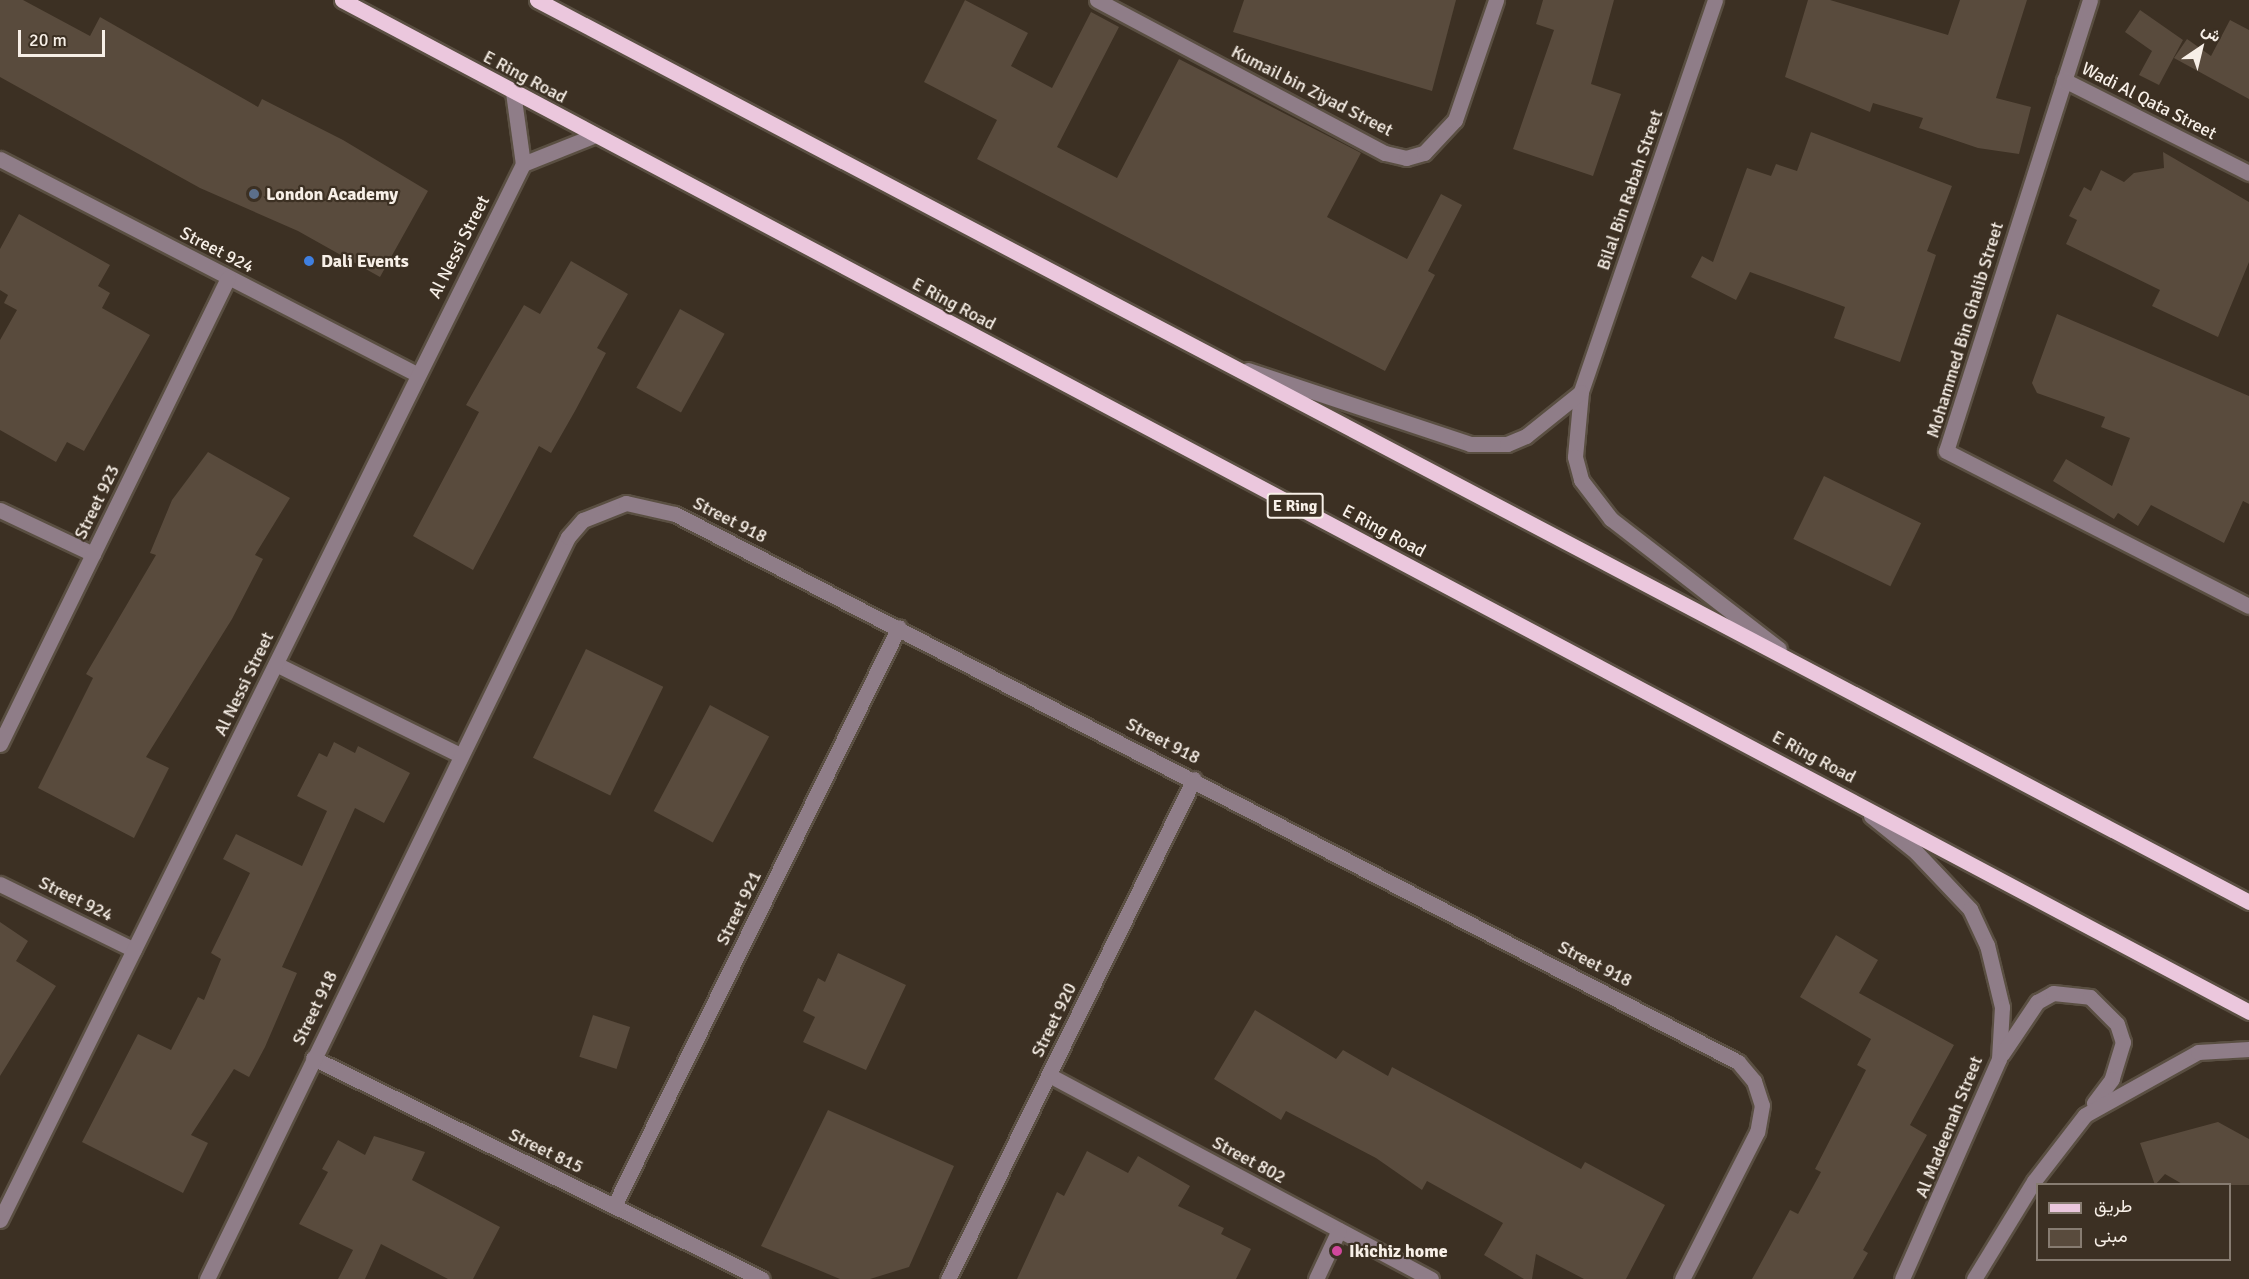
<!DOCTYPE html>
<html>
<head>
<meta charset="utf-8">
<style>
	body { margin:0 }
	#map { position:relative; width:2249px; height:1279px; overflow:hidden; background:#3c3023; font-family:Signika,Vazirmatn,sans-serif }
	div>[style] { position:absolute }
	.building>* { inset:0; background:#594b3d; transform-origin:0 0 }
	.roads { filter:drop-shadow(2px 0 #5a4f42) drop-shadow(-2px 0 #5a4f42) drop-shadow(0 2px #5a4f42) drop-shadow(0 -2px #5a4f42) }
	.minor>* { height:15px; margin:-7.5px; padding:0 7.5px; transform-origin:7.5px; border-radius:7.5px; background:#8f7d88 }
	.major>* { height:15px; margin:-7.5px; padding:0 7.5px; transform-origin:7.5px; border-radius:7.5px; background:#ebc7dd }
	.dots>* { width:16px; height:16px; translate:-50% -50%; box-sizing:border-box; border:3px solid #3c3023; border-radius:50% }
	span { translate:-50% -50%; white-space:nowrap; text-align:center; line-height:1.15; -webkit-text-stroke:4.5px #3c3023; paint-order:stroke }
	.shield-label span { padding:2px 4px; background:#3c3023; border:2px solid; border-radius:4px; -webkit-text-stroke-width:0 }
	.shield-label { font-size:16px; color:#f7efe7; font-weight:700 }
	.street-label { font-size:18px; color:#f7efe7 }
	.poi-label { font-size:18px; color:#f7efe7; font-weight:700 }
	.left { translate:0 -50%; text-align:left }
	.legend { position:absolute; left:2036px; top:1183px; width:195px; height:78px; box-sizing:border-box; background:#3c3023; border:2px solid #877c71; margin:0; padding:8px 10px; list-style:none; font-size:18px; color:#f7efe7 }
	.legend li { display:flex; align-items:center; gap:12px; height:30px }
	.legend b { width:30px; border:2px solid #877c71 }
	.north { position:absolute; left:2171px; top:18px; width:60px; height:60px; -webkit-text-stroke:4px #3c3023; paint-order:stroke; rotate:35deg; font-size:16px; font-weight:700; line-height:24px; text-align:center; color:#f7efe7 }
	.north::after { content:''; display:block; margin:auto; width:21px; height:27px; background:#f7efe7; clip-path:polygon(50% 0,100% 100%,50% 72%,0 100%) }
	.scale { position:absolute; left:18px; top:30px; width:87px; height:27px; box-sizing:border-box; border:3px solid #f7efe7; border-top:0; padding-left:8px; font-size:18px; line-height:21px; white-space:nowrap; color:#f7efe7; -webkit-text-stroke:4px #3c3023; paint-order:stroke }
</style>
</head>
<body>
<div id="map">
	<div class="building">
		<i style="clip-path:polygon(0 0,23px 0,90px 36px,100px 17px,258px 107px,262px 99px,343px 140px,428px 191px,380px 277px,298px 231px,200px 188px,0 77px)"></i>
		<i style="clip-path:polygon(965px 0,1028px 33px,1011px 66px,1052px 88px,1091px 12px,1119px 27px,1057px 147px,1117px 178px,1179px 59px,1361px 153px,1327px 217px,1407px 259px,1441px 194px,1462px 205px,1428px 271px,1435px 275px,1385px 371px,977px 159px,997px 120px,924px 82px)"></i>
		<i style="clip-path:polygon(1244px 0,1456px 0,1432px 91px,1233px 32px)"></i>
		<i style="clip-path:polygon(1543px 0,1614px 0,1591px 84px,1621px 94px,1593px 176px,1513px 149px,1554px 30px,1536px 24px)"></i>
		<i style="clip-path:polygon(1808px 0,1830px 0,1948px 35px,1960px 0,2027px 0,1996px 98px,2031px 107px,2019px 154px,1978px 148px,1919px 128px,1923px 118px,1873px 103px,1870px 112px,1785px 77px)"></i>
		<i style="clip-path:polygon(2140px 10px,2183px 40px,2159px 85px,2139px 75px,2152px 51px,2125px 32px)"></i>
		<i style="clip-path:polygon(2230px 20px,2249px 30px,2249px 99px,2174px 58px,2187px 39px,2211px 56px)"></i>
		<i style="clip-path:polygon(1811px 132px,1952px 186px,1927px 251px,1936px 255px,1900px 362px,1834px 338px,1845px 307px,1750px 272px,1736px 300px,1691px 277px,1702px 256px,1713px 262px,1747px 168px,1771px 176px,1776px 164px,1797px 171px)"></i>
		<i style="clip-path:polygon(2163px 152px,2249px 202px,2249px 262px,2218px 337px,2152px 306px,2160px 290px,2066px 244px,2077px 220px,2069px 216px,2084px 187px,2091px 191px,2101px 170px,2124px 182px,2134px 173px,2164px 168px)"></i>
		<i style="clip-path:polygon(19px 214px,110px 265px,98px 286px,110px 293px,102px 308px,150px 335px,84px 451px,67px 442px,56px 462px,0 430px,0 340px,17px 310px,4px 303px,8px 295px,0 290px,0 249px)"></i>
		<i style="clip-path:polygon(571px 261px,628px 294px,597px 348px,606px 353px,575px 411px,551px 453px,539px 446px,473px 570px,413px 536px,479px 412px,466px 405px,490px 363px,524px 305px,540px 314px)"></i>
		<i style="left:680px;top:309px;width:51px;height:90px;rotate:29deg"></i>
		<i style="clip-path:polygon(2057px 314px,2249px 396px,2249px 504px,2243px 501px,2224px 543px,2151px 505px,2138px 526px,2118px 513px,2114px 519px,2053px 481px,2066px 459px,2112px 486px,2130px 438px,2101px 427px,2105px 417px,2037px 393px,2032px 383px)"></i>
		<i style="clip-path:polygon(208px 452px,290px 498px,255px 555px,263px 559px,232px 619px,146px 757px,169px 768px,134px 838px,38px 788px,93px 678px,86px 674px,156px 555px,150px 553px,172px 500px)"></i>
		<i style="left:1824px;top:476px;width:108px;height:70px;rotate:26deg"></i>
		<i style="left:586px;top:649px;width:86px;height:121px;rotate:26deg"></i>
		<i style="left:710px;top:705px;width:67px;height:120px;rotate:28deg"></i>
		<i style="clip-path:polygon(334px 742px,355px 753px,358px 746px,410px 773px,384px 823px,355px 808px,282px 967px,297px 973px,265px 1047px,249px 1077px,234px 1069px,191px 1135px,208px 1143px,183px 1193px,82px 1142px,138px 1034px,171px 1050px,198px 997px,204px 1000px,221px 959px,211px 953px,250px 873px,223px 859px,236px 834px,302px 866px,327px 811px,297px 796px,319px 753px,327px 757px)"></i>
		<i style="clip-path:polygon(0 922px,28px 941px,16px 961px,56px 986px,0 1076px)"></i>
		<i style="clip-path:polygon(1836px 935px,1878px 960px,1859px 993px,1954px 1045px,1910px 1125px,1927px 1135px,1863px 1250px,1868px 1253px,1853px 1279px,1752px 1279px,1790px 1210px,1798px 1214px,1821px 1172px,1815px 1169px,1866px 1070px,1857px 1065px,1871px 1039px,1800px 997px)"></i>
		<i style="clip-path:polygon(838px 953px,906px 985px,866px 1070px,803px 1042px,815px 1017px,803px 1011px,818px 978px,825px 982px)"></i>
		<i style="clip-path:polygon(1255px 1010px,1336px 1059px,1343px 1050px,1388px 1076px,1392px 1067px,1581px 1169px,1585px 1162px,1665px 1205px,1626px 1279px,1584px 1279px,1536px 1254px,1532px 1279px,1524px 1279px,1484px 1255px,1503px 1223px,1427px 1181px,1422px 1190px,1376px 1158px,1286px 1111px,1281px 1120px,1214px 1079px)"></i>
		<i style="left:593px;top:1015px;width:39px;height:44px;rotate:18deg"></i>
		<i style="clip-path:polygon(828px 1110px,954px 1166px,909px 1267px,870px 1279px,840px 1279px,761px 1246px)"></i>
		<i style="clip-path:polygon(2218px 1122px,2249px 1139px,2249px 1185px,2184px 1185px,2165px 1174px,2155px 1185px,2140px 1143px)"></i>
		<i style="clip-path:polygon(374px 1136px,425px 1152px,412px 1180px,500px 1227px,473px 1279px,448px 1279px,381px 1244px,365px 1279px,338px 1279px,353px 1250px,299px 1224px,328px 1172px,322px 1169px,338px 1140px,365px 1155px)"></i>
		<i style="clip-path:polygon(1087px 1151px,1128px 1173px,1138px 1156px,1190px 1186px,1178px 1206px,1224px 1228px,1221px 1234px,1251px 1249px,1236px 1279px,1017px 1279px,1057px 1192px,1064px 1196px)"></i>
	</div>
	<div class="roads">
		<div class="minor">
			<i style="left:1097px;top:0;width:326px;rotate:28deg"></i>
			<i style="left:1385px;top:153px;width:22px;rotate:13deg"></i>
			<i style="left:1406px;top:158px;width:19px;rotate:-16deg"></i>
			<i style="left:1424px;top:153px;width:45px;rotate:-46.8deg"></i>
			<i style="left:1455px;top:120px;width:127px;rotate:-71.1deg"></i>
			<i style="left:1715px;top:0;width:414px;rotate:108.9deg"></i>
			<i style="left:1581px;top:392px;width:65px;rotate:95.3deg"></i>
			<i style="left:1575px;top:457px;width:24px;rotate:75deg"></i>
			<i style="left:1581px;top:480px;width:49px;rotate:52.4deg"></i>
			<i style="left:1611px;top:519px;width:212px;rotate:37.7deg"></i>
			<i style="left:2090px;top:0;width:473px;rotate:107.7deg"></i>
			<i style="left:1946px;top:451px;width:340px;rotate:27.1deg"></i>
			<i style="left:2064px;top:80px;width:207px;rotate:26.7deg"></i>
			<i style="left:0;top:159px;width:468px;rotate:27.3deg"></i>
			<i style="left:523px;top:164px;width:75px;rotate:-21.8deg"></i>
			<i style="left:1248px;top:370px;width:234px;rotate:18.4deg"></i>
			<i style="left:1470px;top:444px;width:37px"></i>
			<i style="left:1507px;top:444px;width:21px;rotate:-23deg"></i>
			<i style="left:1526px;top:436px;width:70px;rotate:-38.7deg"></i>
			<i style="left:0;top:510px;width:103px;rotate:25.3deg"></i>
			<i style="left:276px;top:664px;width:205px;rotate:26.3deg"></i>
			<i style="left:0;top:744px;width:519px;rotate:-63.93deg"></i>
			<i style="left:1871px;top:816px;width:58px;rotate:38.7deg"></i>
			<i style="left:1916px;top:852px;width:79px;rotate:46.5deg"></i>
			<i style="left:1970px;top:909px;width:40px;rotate:65deg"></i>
			<i style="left:1987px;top:945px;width:64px;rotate:76.4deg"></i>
			<i style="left:2002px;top:1007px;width:52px;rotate:93.3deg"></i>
			<i style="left:1999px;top:1059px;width:240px;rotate:113.8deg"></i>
			<i style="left:0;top:884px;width:149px;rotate:26.2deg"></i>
			<i style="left:2002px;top:1054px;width:63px;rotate:-56.1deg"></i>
			<i style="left:2037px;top:1002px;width:18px;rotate:-29deg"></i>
			<i style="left:2053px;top:993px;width:37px;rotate:6deg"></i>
			<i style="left:2090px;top:997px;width:38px;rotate:45deg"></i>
			<i style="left:2117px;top:1024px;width:19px;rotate:72deg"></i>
			<i style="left:2123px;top:1042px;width:39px;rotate:107deg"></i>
			<i style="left:2112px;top:1079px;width:30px;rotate:127deg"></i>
			<i style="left:313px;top:1058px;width:500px;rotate:26.21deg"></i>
			<i style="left:1049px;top:1075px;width:433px;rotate:28.1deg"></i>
			<i style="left:614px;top:1206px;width:645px;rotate:-63.79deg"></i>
			<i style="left:0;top:1220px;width:1178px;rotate:-63.65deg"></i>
			<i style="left:523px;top:164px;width:73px;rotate:-97.9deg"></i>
			<i style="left:207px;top:1279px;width:825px;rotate:-64.06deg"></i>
			<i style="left:568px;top:537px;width:23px;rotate:-49deg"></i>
			<i style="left:583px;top:520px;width:46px;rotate:-21.6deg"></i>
			<i style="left:626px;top:503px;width:50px;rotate:12.7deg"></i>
			<i style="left:675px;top:514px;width:1196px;rotate:27.27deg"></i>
			<i style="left:1738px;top:1062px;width:25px;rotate:50deg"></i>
			<i style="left:1754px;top:1081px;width:25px;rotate:72deg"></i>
			<i style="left:1762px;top:1105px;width:27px;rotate:100deg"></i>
			<i style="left:1757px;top:1132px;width:165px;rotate:117deg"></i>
			<i style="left:948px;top:1279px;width:557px;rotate:-63.8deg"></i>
			<i style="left:1316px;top:1279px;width:54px;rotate:-64.9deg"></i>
			<i style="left:1974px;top:1279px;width:115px;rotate:-58.5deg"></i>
			<i style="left:2034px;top:1181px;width:83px;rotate:-52.3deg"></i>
			<i style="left:2085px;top:1115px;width:129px;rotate:-29.1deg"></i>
			<i style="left:2198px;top:1052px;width:51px;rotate:-3.4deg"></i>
		</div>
		<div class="major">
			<i style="left:342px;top:0;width:2159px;rotate:27.95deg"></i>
			<i style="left:537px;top:0;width:1935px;rotate:27.78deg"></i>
		</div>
	</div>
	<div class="dots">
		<i style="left:254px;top:194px;background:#5c6f8a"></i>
		<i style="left:309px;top:261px;background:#3f7fe0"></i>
		<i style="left:1337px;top:1251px;background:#d1479c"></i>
	</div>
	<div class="shield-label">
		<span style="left:1295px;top:506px">E Ring</span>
	</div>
	<div class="street-label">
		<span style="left:525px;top:77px;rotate:28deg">E Ring Road</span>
		<span style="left:1312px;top:91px;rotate:27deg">Kumail bin Ziyad Street</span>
		<span style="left:2149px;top:101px;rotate:27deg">Wadi Al Qata Street</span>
		<span style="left:1630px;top:190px;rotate:-71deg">Bilal Bin Rabah Street</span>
		<span style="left:459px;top:247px;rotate:-63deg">Al Nessi Street</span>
		<span style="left:217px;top:250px;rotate:27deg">Street 924</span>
		<span style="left:954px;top:304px;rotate:28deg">E Ring Road</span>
		<span style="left:1965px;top:330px;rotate:-73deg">Mohammed Bin Ghalib Street</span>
		<span style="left:97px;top:502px;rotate:-64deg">Street 923</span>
		<span style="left:730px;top:520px;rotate:27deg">Street 918</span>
		<span style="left:1384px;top:531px;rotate:28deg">E Ring Road</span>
		<span style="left:244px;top:684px;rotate:-64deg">Al Nessi Street</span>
		<span style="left:1163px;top:741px;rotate:27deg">Street 918</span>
		<span style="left:1814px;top:757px;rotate:28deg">E Ring Road</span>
		<span style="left:76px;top:899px;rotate:26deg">Street 924</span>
		<span style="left:739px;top:908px;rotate:-64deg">Street 921</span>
		<span style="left:1595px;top:964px;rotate:27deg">Street 918</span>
		<span style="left:315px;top:1008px;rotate:-64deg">Street 918</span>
		<span style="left:1054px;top:1020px;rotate:-64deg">Street 920</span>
		<span style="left:1949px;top:1127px;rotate:-68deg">Al Madeenah Street</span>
		<span style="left:546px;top:1151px;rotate:26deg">Street 815</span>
		<span style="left:1249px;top:1160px;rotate:28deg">Street 802</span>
	</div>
	<div class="poi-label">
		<span class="left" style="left:266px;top:194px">London Academy</span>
		<span class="left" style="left:321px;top:261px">Dali Events</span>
		<span class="left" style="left:1349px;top:1251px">Ikichiz home</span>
	</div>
	<ul class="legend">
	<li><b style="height:8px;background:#ebc7dd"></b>طريق</li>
	<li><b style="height:16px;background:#594b3d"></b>مبنى</li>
	</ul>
	<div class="north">ش</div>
	<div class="scale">20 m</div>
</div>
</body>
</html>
